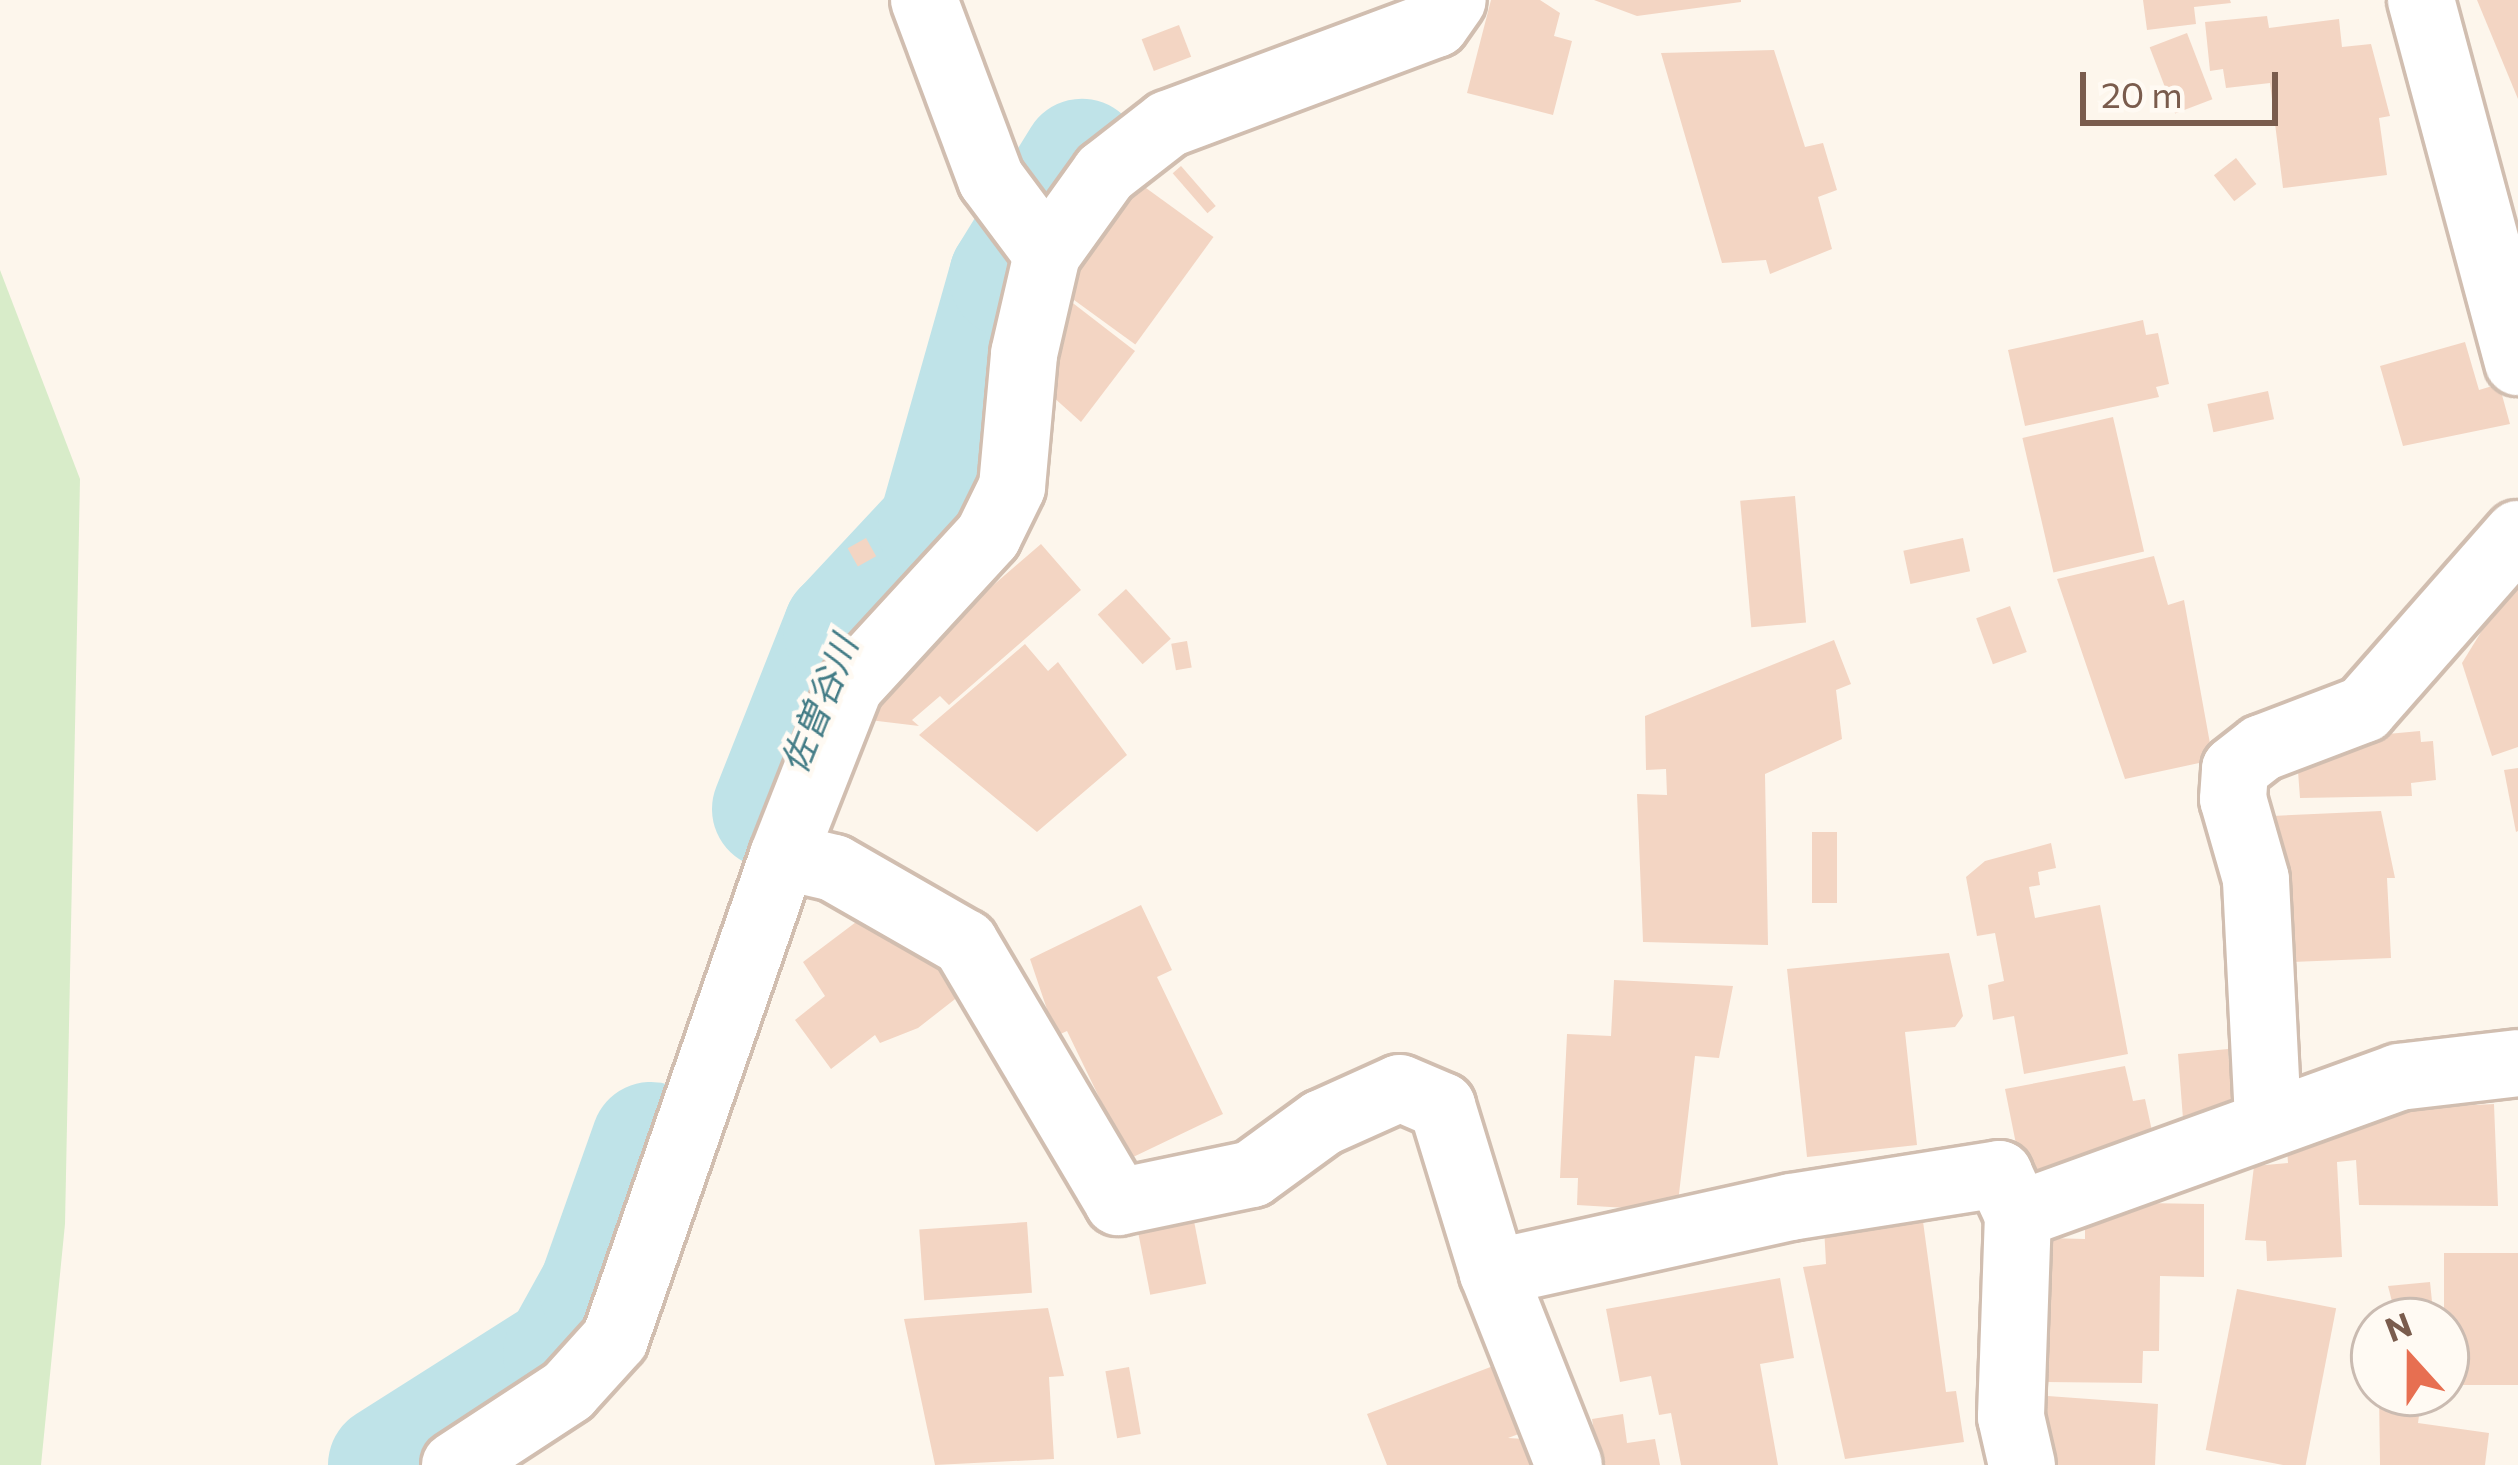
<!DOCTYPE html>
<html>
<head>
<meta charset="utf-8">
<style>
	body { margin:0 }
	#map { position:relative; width:2518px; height:1465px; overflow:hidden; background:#fdf6ec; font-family:Commissioner,"Noto Sans JP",sans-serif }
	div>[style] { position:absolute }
	.green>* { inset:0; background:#d8ecc9 }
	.river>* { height:120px; margin:-60px; padding:0 60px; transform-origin:60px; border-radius:60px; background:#bfe3e8 }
	.building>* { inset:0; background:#f3d5c3; transform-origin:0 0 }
	.roads { filter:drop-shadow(3px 0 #d1beb0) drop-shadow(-3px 0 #d1beb0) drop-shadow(0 3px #d1beb0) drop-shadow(0 -3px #d1beb0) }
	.minor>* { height:66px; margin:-33px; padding:0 33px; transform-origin:33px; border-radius:33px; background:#fff }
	span { translate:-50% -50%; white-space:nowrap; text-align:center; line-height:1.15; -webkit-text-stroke:9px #fffaf3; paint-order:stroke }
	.water-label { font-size:36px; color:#437c86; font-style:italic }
	.north { position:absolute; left:2350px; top:1297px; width:120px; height:120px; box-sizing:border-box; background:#fffaf3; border:3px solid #cabbb1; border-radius:50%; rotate:339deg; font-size:33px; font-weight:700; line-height:48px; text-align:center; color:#7a5c4d }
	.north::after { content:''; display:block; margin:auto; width:42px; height:54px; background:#e76f51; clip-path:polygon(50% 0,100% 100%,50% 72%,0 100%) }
	.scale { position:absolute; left:2080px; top:72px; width:198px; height:54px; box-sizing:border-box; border:6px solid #7a5c4d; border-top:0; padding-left:15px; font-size:36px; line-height:42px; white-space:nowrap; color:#7a5c4d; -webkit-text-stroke:9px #fffaf3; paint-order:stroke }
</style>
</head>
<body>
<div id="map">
	<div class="green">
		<i style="clip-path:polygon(0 270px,80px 479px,65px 1224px,41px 1465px,0 1465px)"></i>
	</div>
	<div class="river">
		<i style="left:772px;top:809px;width:193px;rotate:-68.4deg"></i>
		<i style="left:843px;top:630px;width:139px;rotate:-47deg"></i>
		<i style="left:938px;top:528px;width:261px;rotate:-74.2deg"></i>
		<i style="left:1009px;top:277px;width:139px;rotate:-58.3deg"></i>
		<i style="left:388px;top:1465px;width:207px;rotate:-32.4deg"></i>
		<i style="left:563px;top:1354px;width:74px;rotate:-61deg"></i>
		<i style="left:599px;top:1289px;width:156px;rotate:-70.5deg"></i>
	</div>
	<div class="building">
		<i style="clip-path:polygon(1491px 0,1540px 0,1560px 13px,1554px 36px,1572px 41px,1553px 115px,1467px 93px)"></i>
		<i style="clip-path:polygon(1594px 0,1741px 0,1741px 2px,1637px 16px)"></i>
		<i style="clip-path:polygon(2143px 0,2230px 0,2231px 3px,2194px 7px,2196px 24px,2147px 30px)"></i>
		<i style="clip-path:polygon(2477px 0,2518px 0,2518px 99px)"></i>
		<i style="clip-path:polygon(2267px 16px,2269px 28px,2339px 19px,2342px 47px,2371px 44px,2390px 116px,2379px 118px,2387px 175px,2283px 188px,2270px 83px,2226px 88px,2223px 69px,2210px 71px,2205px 22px)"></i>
		<i style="left:1179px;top:25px;width:34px;height:40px;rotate:69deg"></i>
		<i style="left:2187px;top:33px;width:71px;height:40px;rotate:69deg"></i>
		<i style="clip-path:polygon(1774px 50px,1805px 147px,1823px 143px,1837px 190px,1818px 197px,1832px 249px,1770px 274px,1766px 260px,1722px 263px,1661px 53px)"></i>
		<i style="left:2236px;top:158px;width:33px;height:28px;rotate:52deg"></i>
		<i style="left:1181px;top:166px;width:53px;height:11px;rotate:49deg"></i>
		<i style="left:1135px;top:180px;width:97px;height:133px;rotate:36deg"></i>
		<i style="clip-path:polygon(1065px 297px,1135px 351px,1081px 422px,1042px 387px)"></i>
		<i style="clip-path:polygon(2143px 320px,2146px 335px,2158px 333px,2169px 384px,2156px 387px,2159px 397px,2025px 426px,2008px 350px)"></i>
		<i style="clip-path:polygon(2465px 342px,2479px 390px,2499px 384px,2510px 424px,2403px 446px,2380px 366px)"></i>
		<i style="left:2268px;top:391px;width:29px;height:62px;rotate:78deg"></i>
		<i style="left:2113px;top:417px;width:138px;height:93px;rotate:77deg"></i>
		<i style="left:1795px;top:496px;width:127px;height:55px;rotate:85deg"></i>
		<i style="left:866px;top:538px;width:21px;height:21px;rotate:61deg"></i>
		<i style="left:1963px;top:538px;width:34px;height:61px;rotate:78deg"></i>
		<i style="clip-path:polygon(1041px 544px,1081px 590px,949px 705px,940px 696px,912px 720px,919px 726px,861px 719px,881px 682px)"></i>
		<i style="clip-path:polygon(2154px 556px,2168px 605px,2184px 600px,2213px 760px,2125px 779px,2057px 579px)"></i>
		<i style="clip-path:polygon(2518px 572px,2518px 747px,2492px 756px,2462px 663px)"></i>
		<i style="left:1126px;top:589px;width:67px;height:38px;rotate:48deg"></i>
		<i style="left:2010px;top:606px;width:49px;height:36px;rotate:70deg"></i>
		<i style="clip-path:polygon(1834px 640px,1851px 684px,1836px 690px,1842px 739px,1765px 774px,1768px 945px,1643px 942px,1637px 794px,1667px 795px,1666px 769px,1646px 770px,1645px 716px)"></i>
		<i style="left:1187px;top:641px;width:27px;height:16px;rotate:80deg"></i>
		<i style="clip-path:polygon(1025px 644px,1048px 671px,1058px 662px,1127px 755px,1037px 832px,919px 735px)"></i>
		<i style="clip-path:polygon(2420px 731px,2421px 742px,2433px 741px,2436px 780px,2411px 783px,2412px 796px,2300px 798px,2297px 758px,2323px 740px)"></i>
		<i style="clip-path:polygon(2518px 768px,2518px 831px,2516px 832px,2504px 770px)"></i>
		<i style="clip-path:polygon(2381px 811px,2395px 878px,2387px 878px,2391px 958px,2292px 962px,2272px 816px)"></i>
		<i style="left:1812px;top:832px;width:25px;height:71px"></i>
		<i style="clip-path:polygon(2051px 843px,2056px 868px,2038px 872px,2040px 885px,2029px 887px,2035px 918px,2100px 905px,2128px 1054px,2024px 1074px,2014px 1016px,1993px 1020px,1988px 985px,2004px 981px,1995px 933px,1977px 936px,1966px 877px,1985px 861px)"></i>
		<i style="clip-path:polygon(1141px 905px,1172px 970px,1157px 977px,1223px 1114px,1129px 1159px,1067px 1031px,1056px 1036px,1030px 959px)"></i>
		<i style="clip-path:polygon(868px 913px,890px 943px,908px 929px,959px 996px,918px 1028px,880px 1043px,875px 1035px,831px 1069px,795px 1020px,825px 996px,803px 962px)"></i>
		<i style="clip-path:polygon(1949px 953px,1963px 1016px,1955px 1027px,1905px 1032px,1917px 1145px,1807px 1157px,1787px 969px)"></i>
		<i style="clip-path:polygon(1614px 980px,1733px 986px,1719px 1058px,1695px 1056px,1677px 1211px,1577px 1205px,1578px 1178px,1560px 1178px,1567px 1034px,1611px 1036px)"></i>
		<i style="clip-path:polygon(2228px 1049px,2233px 1111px,2185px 1145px,2178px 1054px)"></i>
		<i style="clip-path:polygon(2125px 1066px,2133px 1101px,2145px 1099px,2156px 1149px,2022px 1174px,2005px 1089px)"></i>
		<i style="clip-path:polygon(2494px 1104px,2498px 1206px,2359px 1205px,2356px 1160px,2337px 1162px,2342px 1257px,2267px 1261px,2266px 1241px,2245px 1240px,2254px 1166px,2288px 1163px,2286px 1136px,2353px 1133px,2351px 1111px)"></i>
		<i style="clip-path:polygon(2085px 1202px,2204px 1204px,2204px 1277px,2160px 1276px,2159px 1351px,2143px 1351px,2142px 1383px,2045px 1382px,2047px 1238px,2085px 1239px)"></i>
		<i style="clip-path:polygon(1922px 1214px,1946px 1392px,1956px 1391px,1964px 1442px,1845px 1459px,1803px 1267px,1826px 1264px,1824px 1227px)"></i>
		<i style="left:1194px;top:1221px;width:64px;height:57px;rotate:79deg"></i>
		<i style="left:1027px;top:1222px;width:71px;height:108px;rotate:86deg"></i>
		<i style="left:2518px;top:1253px;width:132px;height:74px;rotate:90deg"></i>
		<i style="clip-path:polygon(1780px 1278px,1794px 1358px,1760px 1364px,1778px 1465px,1681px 1465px,1671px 1413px,1659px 1415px,1651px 1376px,1620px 1382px,1606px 1309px)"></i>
		<i style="clip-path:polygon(2430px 1282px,2434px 1321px,2397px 1321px,2388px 1286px)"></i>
		<i style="left:2237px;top:1289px;width:101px;height:164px;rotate:11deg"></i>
		<i style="clip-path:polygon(1048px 1308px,1064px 1376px,1049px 1377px,1054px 1459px,935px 1465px,904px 1319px)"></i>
		<i style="clip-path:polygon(1509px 1360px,1535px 1428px,1508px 1438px,1525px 1439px,1533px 1465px,1387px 1465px,1367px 1414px)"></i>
		<i style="left:1129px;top:1367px;width:68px;height:24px;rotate:80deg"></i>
		<i style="clip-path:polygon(2379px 1393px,2422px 1393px,2418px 1423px,2489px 1433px,2485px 1465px,2380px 1465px)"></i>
		<i style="clip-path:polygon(2034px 1395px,2158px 1404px,2155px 1465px,2057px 1465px,2040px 1456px)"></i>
		<i style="clip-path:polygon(1623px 1414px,1627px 1443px,1655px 1439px,1660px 1465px,1599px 1465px,1592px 1419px)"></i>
	</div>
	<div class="roads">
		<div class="minor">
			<i style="left:924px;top:0;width:191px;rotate:69.5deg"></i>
			<i style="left:991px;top:179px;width:94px;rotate:53.3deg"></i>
			<i style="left:2421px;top:0;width:375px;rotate:75deg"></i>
			<i style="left:783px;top:856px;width:183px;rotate:-68.5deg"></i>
			<i style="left:850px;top:686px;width:204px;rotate:-47.4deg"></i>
			<i style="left:988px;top:536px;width:55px;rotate:-63.9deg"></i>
			<i style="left:1012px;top:487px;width:134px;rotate:-84.8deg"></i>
			<i style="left:1024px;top:354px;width:103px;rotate:-77deg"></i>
			<i style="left:1047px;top:254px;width:100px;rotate:-54.4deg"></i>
			<i style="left:1105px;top:173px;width:80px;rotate:-37.9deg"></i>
			<i style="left:1168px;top:124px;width:286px;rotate:-20.5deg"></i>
			<i style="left:1436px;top:24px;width:29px;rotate:-55deg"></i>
			<i style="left:2268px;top:1118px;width:239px;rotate:-92.9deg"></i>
			<i style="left:2256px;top:879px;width:83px;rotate:-106deg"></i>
			<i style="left:2233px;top:799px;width:30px;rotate:-86deg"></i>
			<i style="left:2235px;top:769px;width:34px;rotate:-38deg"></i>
			<i style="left:2262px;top:748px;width:109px;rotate:-20.9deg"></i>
			<i style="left:2364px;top:709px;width:233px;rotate:-48.7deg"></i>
			<i style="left:2018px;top:1215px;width:405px;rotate:-19.9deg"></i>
			<i style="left:2399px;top:1077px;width:120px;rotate:-6.7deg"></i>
			<i style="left:1493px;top:1273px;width:206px;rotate:68.4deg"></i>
			<i style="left:455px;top:1465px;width:135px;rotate:-33.2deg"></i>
			<i style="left:568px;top:1391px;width:70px;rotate:-47.9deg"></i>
			<i style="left:615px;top:1339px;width:511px;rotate:-70.82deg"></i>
			<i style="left:783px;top:856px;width:52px;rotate:13.2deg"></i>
			<i style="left:834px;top:868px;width:151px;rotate:29.8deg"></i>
			<i style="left:965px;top:943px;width:301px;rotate:59.4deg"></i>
			<i style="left:1118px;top:1202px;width:137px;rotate:-11.8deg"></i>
			<i style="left:1252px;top:1174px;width:87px;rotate:-36.1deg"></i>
			<i style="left:1322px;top:1123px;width:85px;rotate:-24.2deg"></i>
			<i style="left:1400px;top:1088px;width:46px;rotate:23.2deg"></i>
			<i style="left:1442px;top:1106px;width:175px;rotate:73deg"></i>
			<i style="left:1493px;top:1273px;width:305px;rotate:-12.5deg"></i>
			<i style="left:1791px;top:1207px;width:211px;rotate:-9deg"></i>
			<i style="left:1999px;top:1174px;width:45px;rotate:65.1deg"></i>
			<i style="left:2018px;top:1215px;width:202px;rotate:92deg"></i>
			<i style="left:2011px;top:1417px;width:49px;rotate:77.1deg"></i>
		</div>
	</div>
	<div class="water-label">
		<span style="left:818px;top:704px;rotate:-68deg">佐曽谷川</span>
	</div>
	<div class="north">N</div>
	<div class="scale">20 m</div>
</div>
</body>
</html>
